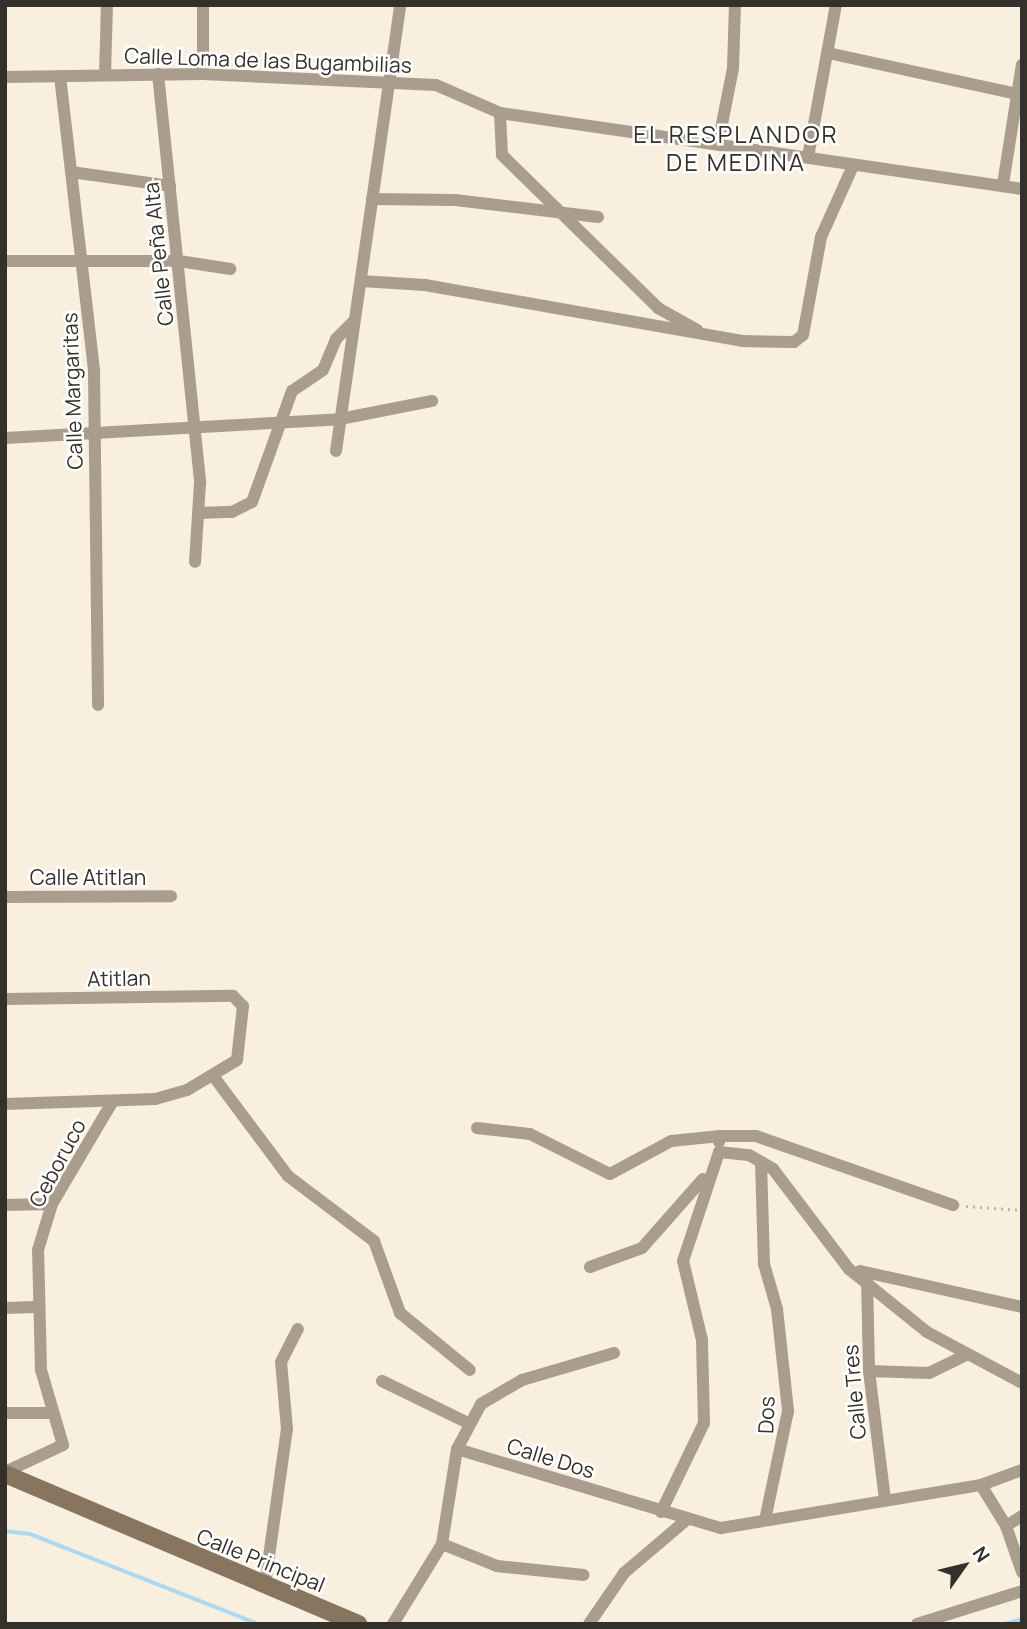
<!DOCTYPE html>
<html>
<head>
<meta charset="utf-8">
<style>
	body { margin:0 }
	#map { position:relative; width:1027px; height:1629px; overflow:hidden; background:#f8efde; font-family:Manrope,sans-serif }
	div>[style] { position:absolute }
	.stream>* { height:3.5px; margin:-1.75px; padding:0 1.75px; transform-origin:1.75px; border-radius:1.75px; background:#add8f2 }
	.path>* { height:2.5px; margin-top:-1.25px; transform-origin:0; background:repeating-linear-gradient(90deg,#bcb5a7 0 2px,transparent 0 7px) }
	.street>* { height:12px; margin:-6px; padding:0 6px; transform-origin:6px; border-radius:6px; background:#aa9d8e }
	.secondary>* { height:18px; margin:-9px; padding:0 9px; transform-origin:9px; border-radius:9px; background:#88755f }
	span { translate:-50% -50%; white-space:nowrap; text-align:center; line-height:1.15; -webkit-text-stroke:5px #fff; paint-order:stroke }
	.street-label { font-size:21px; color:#34302a }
	.quarter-label { font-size:24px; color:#34302a; letter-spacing:2px }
	.frame { position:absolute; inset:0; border:7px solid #34302a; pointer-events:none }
	.north { position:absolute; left:929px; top:1531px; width:70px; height:70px; -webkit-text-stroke:5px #fff; paint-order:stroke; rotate:56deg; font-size:19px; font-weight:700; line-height:28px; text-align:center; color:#34302a }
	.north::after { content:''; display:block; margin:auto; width:24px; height:32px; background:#34302a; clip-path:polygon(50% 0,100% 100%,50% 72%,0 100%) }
</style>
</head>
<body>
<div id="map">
	<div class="stream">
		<i style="left:5px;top:1531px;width:25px;rotate:7deg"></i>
		<i style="left:30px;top:1534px;width:246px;rotate:21.5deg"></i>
		<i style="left:1005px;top:1624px;width:18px;rotate:-16deg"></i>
	</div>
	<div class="path">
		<i style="left:966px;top:1206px;width:56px;rotate:4.1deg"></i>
	</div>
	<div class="street">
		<i style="left:203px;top:5px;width:69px;rotate:90deg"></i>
		<i style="left:828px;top:53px;width:193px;rotate:12.2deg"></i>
		<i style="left:158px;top:74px;width:411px;rotate:84.1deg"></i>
		<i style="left:200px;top:483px;width:79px;rotate:93.6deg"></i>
		<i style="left:105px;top:75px;width:70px;rotate:-88.4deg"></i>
		<i style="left:60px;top:76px;width:298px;rotate:83.4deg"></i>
		<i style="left:94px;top:372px;width:333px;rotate:89.3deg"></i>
		<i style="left:5px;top:77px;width:198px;rotate:-0.9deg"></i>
		<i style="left:203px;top:74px;width:233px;rotate:2.7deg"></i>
		<i style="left:436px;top:85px;width:70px;rotate:23.6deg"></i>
		<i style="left:500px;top:113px;width:528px;rotate:8.28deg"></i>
		<i style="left:500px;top:113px;width:42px;rotate:87.3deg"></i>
		<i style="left:502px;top:155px;width:219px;rotate:44.4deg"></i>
		<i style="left:658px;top:308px;width:45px;rotate:29.4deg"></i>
		<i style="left:718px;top:144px;width:77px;rotate:-78.8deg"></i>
		<i style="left:733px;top:68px;width:63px;rotate:-88.2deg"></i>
		<i style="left:808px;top:157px;width:155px;rotate:-79.6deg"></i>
		<i style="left:71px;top:172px;width:100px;rotate:8deg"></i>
		<i style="left:1003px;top:184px;width:121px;rotate:-81deg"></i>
		<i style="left:372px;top:199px;width:83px;rotate:0.7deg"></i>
		<i style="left:455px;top:200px;width:144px;rotate:6.8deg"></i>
		<i style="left:5px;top:261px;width:174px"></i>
		<i style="left:179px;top:261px;width:52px;rotate:8.9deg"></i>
		<i style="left:361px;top:281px;width:64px;rotate:3.6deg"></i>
		<i style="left:425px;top:285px;width:322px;rotate:10deg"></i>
		<i style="left:742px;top:341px;width:52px;rotate:1.1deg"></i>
		<i style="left:794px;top:342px;width:11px;rotate:-38deg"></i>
		<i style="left:803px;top:335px;width:100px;rotate:-79.6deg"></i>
		<i style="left:821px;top:237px;width:76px;rotate:-65.8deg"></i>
		<i style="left:5px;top:438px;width:336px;rotate:-3.2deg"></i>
		<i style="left:340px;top:419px;width:94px;rotate:-11.1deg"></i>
		<i style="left:336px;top:451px;width:451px;rotate:-81.8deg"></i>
		<i style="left:199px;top:513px;width:33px;rotate:-2deg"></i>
		<i style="left:232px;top:512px;width:22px;rotate:-27deg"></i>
		<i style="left:252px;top:502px;width:118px;rotate:-70.2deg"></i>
		<i style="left:292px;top:391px;width:37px;rotate:-34deg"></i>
		<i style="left:323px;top:370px;width:34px;rotate:-67deg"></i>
		<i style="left:336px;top:339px;width:24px;rotate:-45deg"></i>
		<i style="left:5px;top:897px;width:166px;rotate:-0.3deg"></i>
		<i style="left:5px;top:999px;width:228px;rotate:-0.8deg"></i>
		<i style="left:233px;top:996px;width:14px;rotate:45deg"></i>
		<i style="left:243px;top:1006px;width:54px;rotate:96.3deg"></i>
		<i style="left:237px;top:1060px;width:58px;rotate:149deg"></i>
		<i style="left:187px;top:1090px;width:32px;rotate:164deg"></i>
		<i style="left:156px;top:1099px;width:151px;rotate:178.1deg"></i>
		<i style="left:214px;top:1077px;width:124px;rotate:53.2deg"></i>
		<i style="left:288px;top:1176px;width:108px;rotate:37.1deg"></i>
		<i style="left:374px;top:1241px;width:77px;rotate:70.1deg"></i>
		<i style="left:400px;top:1313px;width:90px;rotate:39.2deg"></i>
		<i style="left:477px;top:1128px;width:53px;rotate:6.5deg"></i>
		<i style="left:530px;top:1134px;width:89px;rotate:26.6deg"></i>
		<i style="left:610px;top:1174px;width:69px;rotate:-28.4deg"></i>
		<i style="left:671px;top:1141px;width:49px;rotate:-5.8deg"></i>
		<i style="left:719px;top:1142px;width:6px;rotate:-81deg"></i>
		<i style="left:720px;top:1136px;width:36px"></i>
		<i style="left:756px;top:1136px;width:209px;rotate:19.3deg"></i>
		<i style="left:761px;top:1162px;width:102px;rotate:88.3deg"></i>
		<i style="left:764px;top:1264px;width:47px;rotate:73.9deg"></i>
		<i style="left:777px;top:1309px;width:103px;rotate:83.8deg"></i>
		<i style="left:788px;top:1411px;width:111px;rotate:101.9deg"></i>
		<i style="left:5px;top:1205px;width:47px;rotate:-1.2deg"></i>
		<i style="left:590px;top:1267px;width:55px;rotate:-20.1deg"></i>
		<i style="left:642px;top:1248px;width:92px;rotate:-48.5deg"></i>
		<i style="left:860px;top:1271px;width:166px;rotate:12.5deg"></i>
		<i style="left:867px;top:1280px;width:91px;rotate:88.7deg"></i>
		<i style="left:869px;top:1371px;width:130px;rotate:82.9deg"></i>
		<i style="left:5px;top:1308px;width:30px;rotate:-2deg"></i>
		<i style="left:869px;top:1371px;width:60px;rotate:1.9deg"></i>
		<i style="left:929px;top:1373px;width:41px;rotate:-25.9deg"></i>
		<i style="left:382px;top:1381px;width:96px;rotate:26deg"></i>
		<i style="left:5px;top:1413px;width:45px"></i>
		<i style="left:457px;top:1449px;width:276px;rotate:16.7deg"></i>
		<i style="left:721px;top:1528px;width:264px;rotate:-9.4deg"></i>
		<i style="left:981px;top:1485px;width:48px;rotate:58.6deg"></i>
		<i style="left:1006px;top:1526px;width:49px;rotate:70.8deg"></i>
		<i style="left:5px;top:1472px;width:64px;rotate:-25deg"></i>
		<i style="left:63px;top:1445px;width:78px;rotate:-106.3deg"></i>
		<i style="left:41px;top:1370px;width:120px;rotate:-91.4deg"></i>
		<i style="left:38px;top:1250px;width:48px;rotate:-73.1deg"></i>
		<i style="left:52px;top:1204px;width:120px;rotate:-59.4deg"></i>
		<i style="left:981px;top:1485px;width:44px;rotate:-20.1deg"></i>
		<i style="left:661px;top:1512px;width:99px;rotate:-64.2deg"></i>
		<i style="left:704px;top:1423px;width:83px;rotate:-91.4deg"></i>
		<i style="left:702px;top:1340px;width:81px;rotate:-103.5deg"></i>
		<i style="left:683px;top:1261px;width:115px;rotate:-71.7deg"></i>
		<i style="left:719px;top:1152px;width:30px;rotate:6deg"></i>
		<i style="left:749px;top:1155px;width:28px;rotate:30deg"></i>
		<i style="left:773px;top:1169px;width:126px;rotate:52.8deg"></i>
		<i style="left:849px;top:1269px;width:100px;rotate:38.9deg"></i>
		<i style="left:927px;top:1332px;width:108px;rotate:28.2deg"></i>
		<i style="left:1006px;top:1526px;width:19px;rotate:-32deg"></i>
		<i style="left:442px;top:1544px;width:59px;rotate:21.8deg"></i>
		<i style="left:497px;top:1566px;width:87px;rotate:5.9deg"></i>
		<i style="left:265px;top:1585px;width:158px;rotate:-82deg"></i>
		<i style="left:287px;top:1429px;width:67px;rotate:-95.1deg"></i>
		<i style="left:281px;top:1362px;width:37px;rotate:-63deg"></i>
		<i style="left:393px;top:1624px;width:94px;rotate:-58.5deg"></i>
		<i style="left:442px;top:1544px;width:96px;rotate:-81deg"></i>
		<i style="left:457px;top:1449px;width:51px;rotate:-61.9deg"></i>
		<i style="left:481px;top:1404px;width:48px;rotate:-30.3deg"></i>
		<i style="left:522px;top:1380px;width:96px;rotate:-16.4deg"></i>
		<i style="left:589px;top:1624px;width:62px;rotate:-55.5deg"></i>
		<i style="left:624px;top:1573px;width:80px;rotate:-40.4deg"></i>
		<i style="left:917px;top:1624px;width:110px;rotate:-17.4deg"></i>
	</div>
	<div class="secondary">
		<i style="left:5px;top:1474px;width:384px;rotate:23deg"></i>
	</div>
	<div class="street-label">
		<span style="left:268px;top:60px;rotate:2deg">Calle Loma de las Bugambilias</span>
		<span style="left:158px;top:254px;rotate:-96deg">Calle Peña Alta</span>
		<span style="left:72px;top:391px;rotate:-92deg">Calle Margaritas</span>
		<span style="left:88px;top:877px">Calle Atitlan</span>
		<span style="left:119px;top:978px;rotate:-1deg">Atitlan</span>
		<span style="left:57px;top:1163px;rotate:-62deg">Ceboruco</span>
		<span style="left:854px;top:1392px;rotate:-95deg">Calle Tres</span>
		<span style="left:766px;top:1415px;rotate:-88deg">Dos</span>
		<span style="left:551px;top:1458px;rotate:17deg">Calle Dos</span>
		<span style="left:261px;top:1560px;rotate:22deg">Calle Principal</span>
	</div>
	<div class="quarter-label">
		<span style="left:736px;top:148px">EL RESPLANDOR<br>DE MEDINA</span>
	</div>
	<div class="frame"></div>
	<div class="north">N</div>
</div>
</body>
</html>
